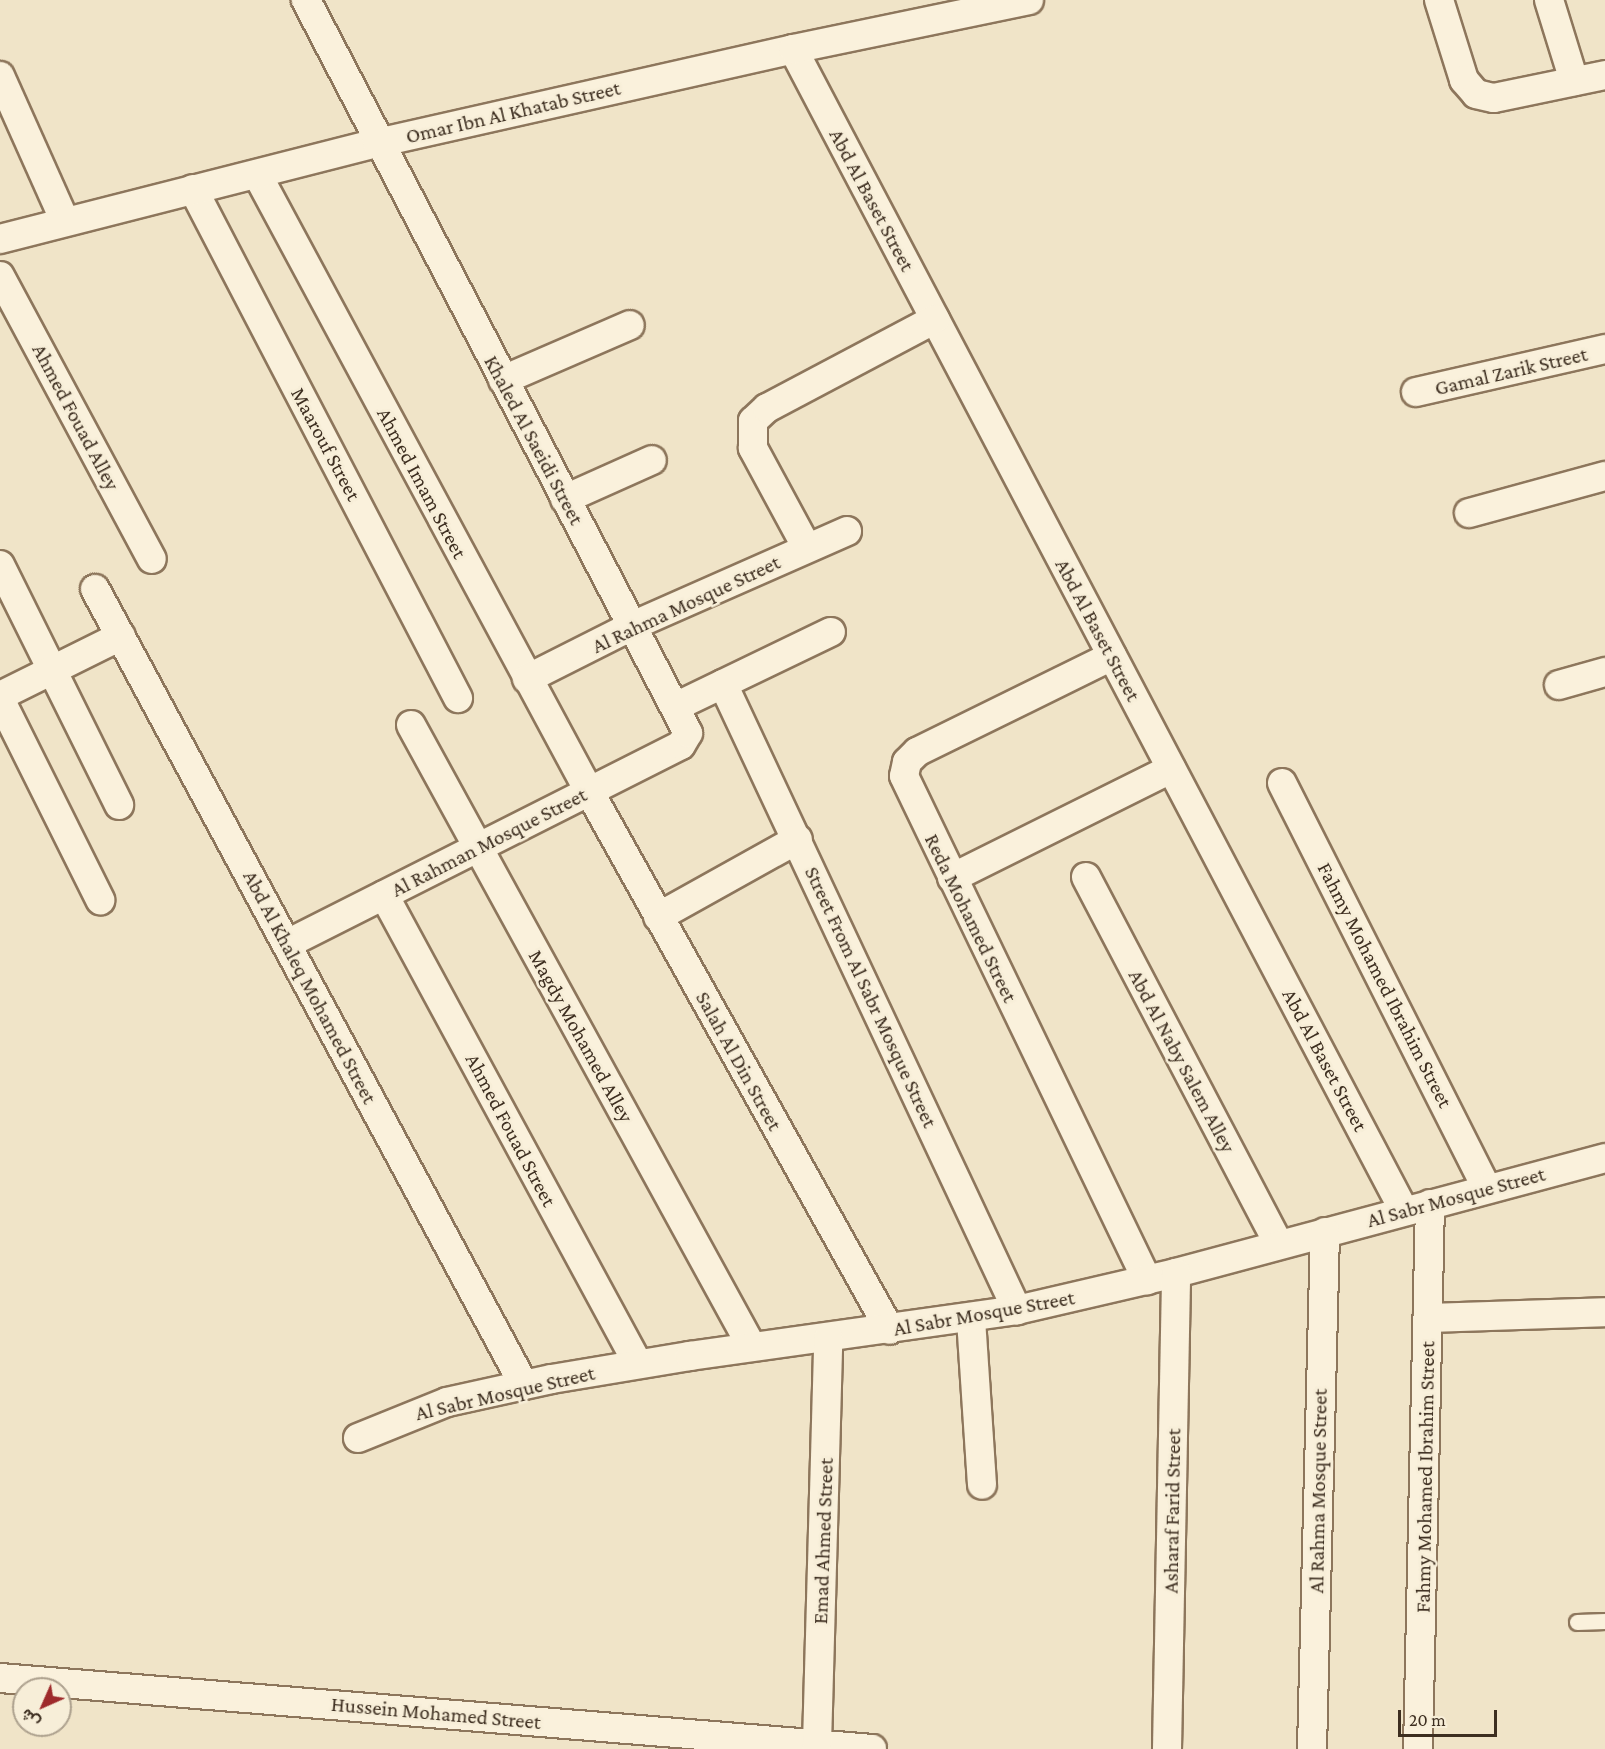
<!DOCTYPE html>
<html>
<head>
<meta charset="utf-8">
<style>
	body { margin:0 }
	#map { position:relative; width:1605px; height:1749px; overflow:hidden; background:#f0e4c8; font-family:"Crimson Pro",Vazirmatn,serif }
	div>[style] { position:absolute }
	.roads { filter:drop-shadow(2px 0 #8d765c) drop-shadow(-2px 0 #8d765c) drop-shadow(0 2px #8d765c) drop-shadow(0 -2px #8d765c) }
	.service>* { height:15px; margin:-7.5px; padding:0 7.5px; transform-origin:7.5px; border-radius:7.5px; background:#faf1dc }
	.minor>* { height:28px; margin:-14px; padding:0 14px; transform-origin:14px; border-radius:14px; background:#faf1dc }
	span { translate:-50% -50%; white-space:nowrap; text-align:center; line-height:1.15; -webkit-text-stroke:5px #f7eed8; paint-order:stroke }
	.street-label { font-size:21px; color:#3d2e20 }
	.north { position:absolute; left:12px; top:1677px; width:60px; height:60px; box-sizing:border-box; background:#f7eed8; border:2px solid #ada18e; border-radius:50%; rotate:225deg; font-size:16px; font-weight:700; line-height:24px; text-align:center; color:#3d2e20 }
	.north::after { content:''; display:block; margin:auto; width:21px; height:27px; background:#9e2a2b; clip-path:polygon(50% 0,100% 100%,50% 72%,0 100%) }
	.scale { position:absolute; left:1398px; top:1710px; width:99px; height:27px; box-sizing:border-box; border:3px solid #3d2e20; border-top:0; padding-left:8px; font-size:18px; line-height:21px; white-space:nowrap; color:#3d2e20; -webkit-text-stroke:4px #f7eed8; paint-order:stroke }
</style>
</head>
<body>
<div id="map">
	<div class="roads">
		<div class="service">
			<i style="left:1577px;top:1622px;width:28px;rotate:-2deg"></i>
		</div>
		<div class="minor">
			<i style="left:1439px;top:0;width:84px;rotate:72.6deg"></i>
			<i style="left:1464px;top:80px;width:18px;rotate:49deg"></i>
			<i style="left:1476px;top:94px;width:18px;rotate:13deg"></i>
			<i style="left:1494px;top:98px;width:113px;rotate:-11.7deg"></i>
			<i style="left:1549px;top:0;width:85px;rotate:72.8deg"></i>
			<i style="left:793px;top:49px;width:1313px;rotate:62.26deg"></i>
			<i style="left:0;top:76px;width:159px;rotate:65.9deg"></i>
			<i style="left:257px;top:174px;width:701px;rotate:61.72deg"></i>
			<i style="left:589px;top:791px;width:617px;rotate:60.82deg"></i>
			<i style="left:193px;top:189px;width:574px;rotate:62.5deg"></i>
			<i style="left:0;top:239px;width:389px;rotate:-14.3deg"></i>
			<i style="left:377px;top:143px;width:426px;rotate:-12.7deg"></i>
			<i style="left:793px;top:49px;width:241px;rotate:-11.7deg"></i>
			<i style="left:0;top:276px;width:321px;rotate:61.8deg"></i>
			<i style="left:503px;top:380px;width:138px;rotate:-23.4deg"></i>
			<i style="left:1416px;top:392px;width:194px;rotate:-12.8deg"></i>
			<i style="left:565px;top:499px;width:95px;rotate:-24.1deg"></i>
			<i style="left:1469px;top:513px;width:141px;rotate:-15.2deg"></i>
			<i style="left:807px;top:548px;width:114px;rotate:-118.4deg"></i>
			<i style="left:753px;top:448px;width:27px;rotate:-90deg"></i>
			<i style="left:753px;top:421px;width:19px;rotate:-43deg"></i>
			<i style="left:767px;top:408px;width:190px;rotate:-27.9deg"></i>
			<i style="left:0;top:565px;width:268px;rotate:63.6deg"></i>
			<i style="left:95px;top:589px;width:904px;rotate:61.68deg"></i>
			<i style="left:1112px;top:656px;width:217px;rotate:153.8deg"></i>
			<i style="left:917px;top:752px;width:14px;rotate:135deg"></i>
			<i style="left:907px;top:762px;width:14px;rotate:102deg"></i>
			<i style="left:904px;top:776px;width:560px;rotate:64.26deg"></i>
			<i style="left:527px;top:679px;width:118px;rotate:-26.8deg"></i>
			<i style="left:632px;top:626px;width:235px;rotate:-23.8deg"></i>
			<i style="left:723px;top:684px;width:692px;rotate:64.84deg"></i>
			<i style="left:1559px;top:685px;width:48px;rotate:-15.8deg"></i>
			<i style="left:0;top:696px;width:135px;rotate:-26.4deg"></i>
			<i style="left:0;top:699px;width:225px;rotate:63.5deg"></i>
			<i style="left:675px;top:707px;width:173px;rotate:-25.7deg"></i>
			<i style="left:411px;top:725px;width:709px;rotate:61.27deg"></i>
			<i style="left:1282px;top:783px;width:454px;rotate:63.2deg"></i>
			<i style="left:1086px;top:877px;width:415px;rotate:62.3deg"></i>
			<i style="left:952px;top:878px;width:245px;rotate:-26.5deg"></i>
			<i style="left:384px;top:895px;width:533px;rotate:61.56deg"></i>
			<i style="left:658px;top:917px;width:160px;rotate:-29.1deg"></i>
			<i style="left:287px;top:944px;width:441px;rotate:-26.8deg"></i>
			<i style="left:681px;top:745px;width:14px;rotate:-60deg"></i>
			<i style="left:688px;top:733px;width:827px;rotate:-117.53deg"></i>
			<i style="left:1428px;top:1318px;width:177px;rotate:-1.9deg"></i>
			<i style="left:971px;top:1319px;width:166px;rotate:86.2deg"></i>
			<i style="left:358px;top:1438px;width:96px;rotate:-22deg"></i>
			<i style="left:447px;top:1402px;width:107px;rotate:-12.4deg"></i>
			<i style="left:552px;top:1379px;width:140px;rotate:-9.5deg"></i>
			<i style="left:690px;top:1356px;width:330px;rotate:-8deg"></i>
			<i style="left:1017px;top:1310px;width:163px;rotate:-13.1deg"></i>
			<i style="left:1176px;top:1273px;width:444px;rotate:-15deg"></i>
			<i style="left:0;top:1678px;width:875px;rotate:4.65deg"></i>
			<i style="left:817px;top:1744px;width:406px;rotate:-88.4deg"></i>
			<i style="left:1167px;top:1749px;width:476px;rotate:-88.9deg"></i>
			<i style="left:1312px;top:1749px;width:517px;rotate:-88.56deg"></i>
			<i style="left:1418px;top:1749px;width:545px;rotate:-88.74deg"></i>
		</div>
	</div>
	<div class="street-label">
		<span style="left:513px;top:112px;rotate:-13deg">Omar Ibn Al Khatab Street</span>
		<span style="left:872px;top:200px;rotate:62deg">Abd Al Baset Street</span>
		<span style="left:1511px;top:371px;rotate:-13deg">Gamal Zarik Street</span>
		<span style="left:76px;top:417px;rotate:62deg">Ahmed Fouad Alley</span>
		<span style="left:534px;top:440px;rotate:62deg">Khaled Al Saeidi Street</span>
		<span style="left:326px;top:444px;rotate:62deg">Maarouf Street</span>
		<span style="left:422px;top:483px;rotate:62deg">Ahmed Imam Street</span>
		<span style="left:686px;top:604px;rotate:-25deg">Al Rahma Mosque Street</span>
		<span style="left:1098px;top:630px;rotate:62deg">Abd Al Baset Street</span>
		<span style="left:489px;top:842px;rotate:-27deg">Al Rahman Mosque Street</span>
		<span style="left:971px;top:918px;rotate:64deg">Reda Mohamed Street</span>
		<span style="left:1385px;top:985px;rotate:63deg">Fahmy Mohamed Ibrahim Street</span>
		<span style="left:310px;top:987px;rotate:62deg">Abd Al Khaleq Mohamed Street</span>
		<span style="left:871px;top:997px;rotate:65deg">Street From Al Sabr Mosque Street</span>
		<span style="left:581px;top:1036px;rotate:61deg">Magdy Mohamed Alley</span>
		<span style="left:1325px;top:1060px;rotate:62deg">Abd Al Baset Street</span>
		<span style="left:739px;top:1061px;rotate:61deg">Salah Al Din Street</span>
		<span style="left:1182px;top:1061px;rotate:62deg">Abd Al Naby Salem Alley</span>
		<span style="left:511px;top:1130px;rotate:62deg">Ahmed Fouad Street</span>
		<span style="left:1456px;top:1197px;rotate:-15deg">Al Sabr Mosque Street</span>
		<span style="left:984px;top:1313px;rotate:-10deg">Al Sabr Mosque Street</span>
		<span style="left:505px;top:1393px;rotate:-13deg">Al Sabr Mosque Street</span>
		<span style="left:1425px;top:1477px;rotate:-89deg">Fahmy Mohamed Ibrahim Street</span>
		<span style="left:1318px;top:1491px;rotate:-89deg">Al Rahma Mosque Street</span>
		<span style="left:1172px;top:1511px;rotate:-89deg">Asharaf Farid Street</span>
		<span style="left:823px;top:1541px;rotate:-88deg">Emad Ahmed Street</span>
		<span style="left:436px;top:1713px;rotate:5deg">Hussein Mohamed Street</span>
	</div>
	<div class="north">ش</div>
	<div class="scale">20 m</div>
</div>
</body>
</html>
